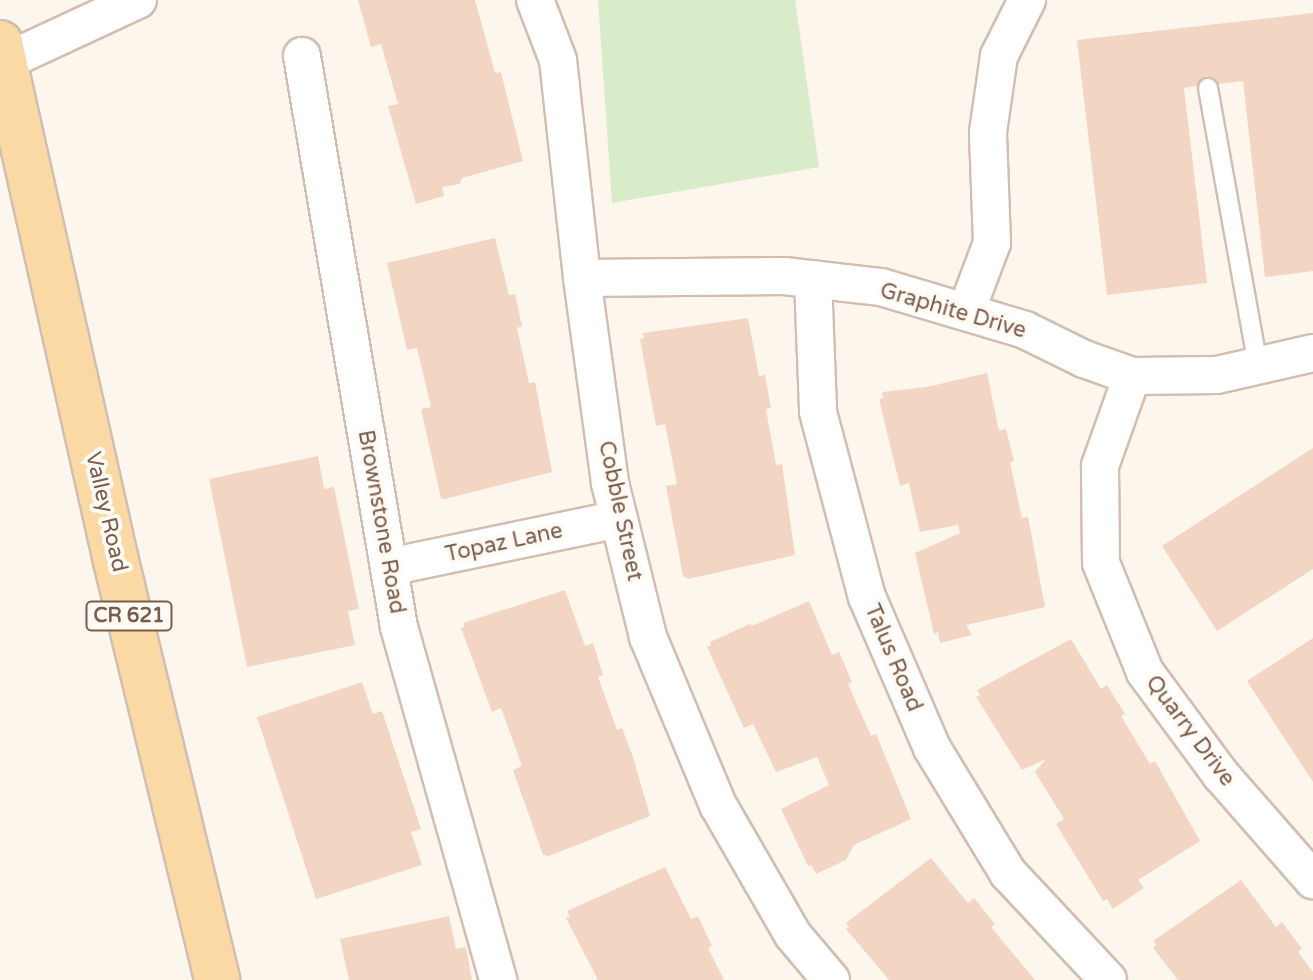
<!DOCTYPE html>
<html>
<head>
<meta charset="utf-8">
<style>
	body { margin:0 }
	#map { position:relative; width:1313px; height:980px; overflow:hidden; background:#fdf6ec; font-family:"Varela Round",sans-serif }
	div>[style] { position:absolute }
	.green>* { inset:0; background:#d8ecc9 }
	.building>* { inset:0; background:#f3d5c3 }
	.roads { filter:drop-shadow(2px 0 #d1beb0) drop-shadow(-2px 0 #d1beb0) drop-shadow(0 2px #d1beb0) drop-shadow(0 -2px #d1beb0) }
	.lane>* { height:18px; margin:-9px; padding:0 9px; transform-origin:9px; border-radius:9px; background:#fff }
	.street>* { height:36px; margin:-18px; padding:0 18px; transform-origin:18px; border-radius:18px; background:#fff }
	.primary>* { height:44px; margin:-22px; padding:0 22px; transform-origin:22px; border-radius:22px; background:#fbd9a5 }
	span { translate:-50% -50%; white-space:nowrap; text-align:center; line-height:1.15; -webkit-text-stroke:8px #fffaf3; paint-order:stroke }
	.shield-label span { padding:2px 6px; background:#fffaf3; border:2px solid; border-radius:6px; -webkit-text-stroke-width:0 }
	.shield-label { font-size:20px; color:#7a5c4d; font-weight:700 }
	.street-label { font-size:22px; color:#7a5c4d }
</style>
</head>
<body>
<div id="map">
	<div class="green">
		<i style="clip-path:polygon(598px 0,795px 0,819px 167px,612px 203px)"></i>
	</div>
	<div class="building">
		<i style="clip-path:polygon(358px 0,475px 0,495px 73px,501px 72px,523px 161px,462px 178px,460px 184px,442px 187px,444px 196px,416px 204px,388px 106px,398px 104px,381px 44px,371px 47px)"></i>
		<i style="clip-path:polygon(1313px 13px,1313px 271px,1265px 277px,1243px 81px,1219px 84px,1207px 76px,1196px 86px,1184px 88px,1207px 283px,1107px 295px,1077px 40px)"></i>
		<i style="clip-path:polygon(495px 238px,509px 295px,515px 294px,522px 326px,517px 328px,529px 383px,535px 382px,552px 472px,445px 499px,441px 498px,421px 409px,431px 407px,417px 348px,407px 350px,387px 263px)"></i>
		<i style="clip-path:polygon(748px 318px,759px 376px,765px 375px,771px 408px,766px 409px,776px 465px,782px 464px,795px 555px,688px 579px,683px 576px,666px 486px,677px 484px,665px 424px,656px 426px,640px 339px,644px 338px,643px 333px)"></i>
		<i style="clip-path:polygon(987px 373px,999px 431px,1006px 429px,1014px 461px,1010px 463px,1022px 518px,1028px 517px,1045px 607px,966px 625px,972px 635px,940px 643px,938px 632px,934px 634px,915px 553px,960px 533px,958px 525px,920px 532px,909px 483px,900px 486px,879px 399px,883px 398px,882px 392px,927px 387px)"></i>
		<i style="clip-path:polygon(1313px 448px,1313px 569px,1217px 631px,1162px 546px)"></i>
		<i style="clip-path:polygon(318px 456px,324px 489px,334px 487px,359px 609px,348px 611px,355px 645px,247px 667px,209px 479px)"></i>
		<i style="clip-path:polygon(565px 590px,585px 646px,593px 643px,603px 675px,598px 677px,617px 730px,622px 728px,633px 757px,650px 816px,549px 856px,543px 855px,513px 770px,522px 766px,501px 708px,492px 712px,461px 628px,465px 627px,463px 623px)"></i>
		<i style="clip-path:polygon(809px 601px,832px 655px,839px 652px,852px 682px,848px 684px,871px 736px,876px 734px,911px 819px,854px 845px,846px 860px,816px 874px,811px 865px,808px 866px,781px 809px,829px 785px,817px 757px,776px 772px,753px 724px,744px 728px,707px 647px,711px 645px,710px 642px,750px 624px,752px 626px)"></i>
		<i style="clip-path:polygon(1313px 638px,1313px 782px,1247px 681px)"></i>
		<i style="clip-path:polygon(1071px 639px,1101px 689px,1107px 685px,1125px 714px,1121px 716px,1150px 764px,1155px 761px,1200px 841px,1138px 880px,1144px 888px,1113px 909px,1107px 899px,1103px 901px,1056px 824px,1064px 819px,1035px 772px,1046px 759px,1022px 770px,976px 697px,980px 695px,977px 690px)"></i>
		<i style="clip-path:polygon(362px 682px,373px 714px,382px 711px,421px 829px,411px 832px,422px 865px,316px 899px,257px 717px)"></i>
		<i style="clip-path:polygon(931px 858px,968px 903px,974px 898px,995px 924px,991px 927px,1035px 980px,889px 980px,846px 929px,849px 927px,846px 923px)"></i>
		<i style="clip-path:polygon(665px 867px,691px 919px,698px 916px,712px 946px,708px 948px,724px 980px,598px 980px,566px 918px,570px 916px,567px 911px)"></i>
		<i style="clip-path:polygon(1241px 880px,1276px 927px,1282px 922px,1302px 949px,1298px 952px,1313px 972px,1313px 980px,1178px 980px,1153px 948px,1156px 945px,1153px 941px)"></i>
		<i style="clip-path:polygon(449px 916px,456px 949px,466px 947px,472px 980px,349px 980px,340px 939px)"></i>
	</div>
	<div class="roads">
		<div class="lane">
			<i style="left:1208px;top:88px;width:282px;rotate:79.8deg"></i>
		</div>
		<div class="street">
			<i style="left:535px;top:0;width:64px;rotate:69deg"></i>
			<i style="left:558px;top:60px;width:219px;rotate:83.7deg"></i>
			<i style="left:582px;top:278px;width:207px;rotate:82.2deg"></i>
			<i style="left:610px;top:483px;width:159px;rotate:76.1deg"></i>
			<i style="left:648px;top:637px;width:182px;rotate:67.4deg"></i>
			<i style="left:718px;top:805px;width:150px;rotate:60deg"></i>
			<i style="left:793px;top:935px;width:59px;rotate:49.8deg"></i>
			<i style="left:302px;top:56px;width:579px;rotate:80.36deg"></i>
			<i style="left:399px;top:627px;width:367px;rotate:74.3deg"></i>
			<i style="left:0;top:64px;width:152px;rotate:-24.9deg"></i>
			<i style="left:582px;top:278px;width:202px;rotate:-0.6deg"></i>
			<i style="left:784px;top:276px;width:98px;rotate:6.5deg"></i>
			<i style="left:881px;top:287px;width:150px;rotate:16.6deg"></i>
			<i style="left:1025px;top:330px;width:66px;rotate:26.2deg"></i>
			<i style="left:1084px;top:359px;width:51px;rotate:19.5deg"></i>
			<i style="left:1132px;top:376px;width:85px;rotate:-0.7deg"></i>
			<i style="left:1217px;top:375px;width:98px;rotate:-12.9deg"></i>
			<i style="left:813px;top:279px;width:133px;rotate:87.8deg"></i>
			<i style="left:818px;top:412px;width:191px;rotate:75.2deg"></i>
			<i style="left:867px;top:597px;width:164px;rotate:66.7deg"></i>
			<i style="left:932px;top:748px;width:146px;rotate:58.7deg"></i>
			<i style="left:1008px;top:873px;width:146px;rotate:46.9deg"></i>
			<i style="left:966px;top:312px;width:74px;rotate:-69.4deg"></i>
			<i style="left:992px;top:243px;width:111px;rotate:-92.1deg"></i>
			<i style="left:988px;top:132px;width:77px;rotate:-81.8deg"></i>
			<i style="left:999px;top:56px;width:63px;rotate:-63.4deg"></i>
			<i style="left:1132px;top:376px;width:96px;rotate:109.6deg"></i>
			<i style="left:1100px;top:466px;width:97px;rotate:89.4deg"></i>
			<i style="left:1101px;top:563px;width:118px;rotate:68deg"></i>
			<i style="left:1145px;top:672px;width:128px;rotate:53.6deg"></i>
			<i style="left:1221px;top:775px;width:140px;rotate:48.8deg"></i>
			<i style="left:389px;top:567px;width:235px;rotate:-11.8deg"></i>
		</div>
		<div class="primary">
			<i style="left:0;top:43px;width:531px;rotate:77.38deg"></i>
			<i style="left:116px;top:561px;width:431px;rotate:76.4deg"></i>
		</div>
	</div>
	<div class="shield-label">
		<span style="left:129px;top:616px">CR 621</span>
	</div>
	<div class="street-label">
		<span style="left:953px;top:311px;rotate:16deg">Graphite Drive</span>
		<span style="left:620px;top:511px;rotate:78deg">Cobble Street</span>
		<span style="left:106px;top:512px;rotate:77deg">Valley Road</span>
		<span style="left:381px;top:522px;rotate:80deg">Brownstone Road</span>
		<span style="left:504px;top:543px;rotate:-12deg">Topaz Lane</span>
		<span style="left:893px;top:658px;rotate:67deg">Talus Road</span>
		<span style="left:1190px;top:731px;rotate:53deg">Quarry Drive</span>
	</div>
</div>
</body>
</html>
